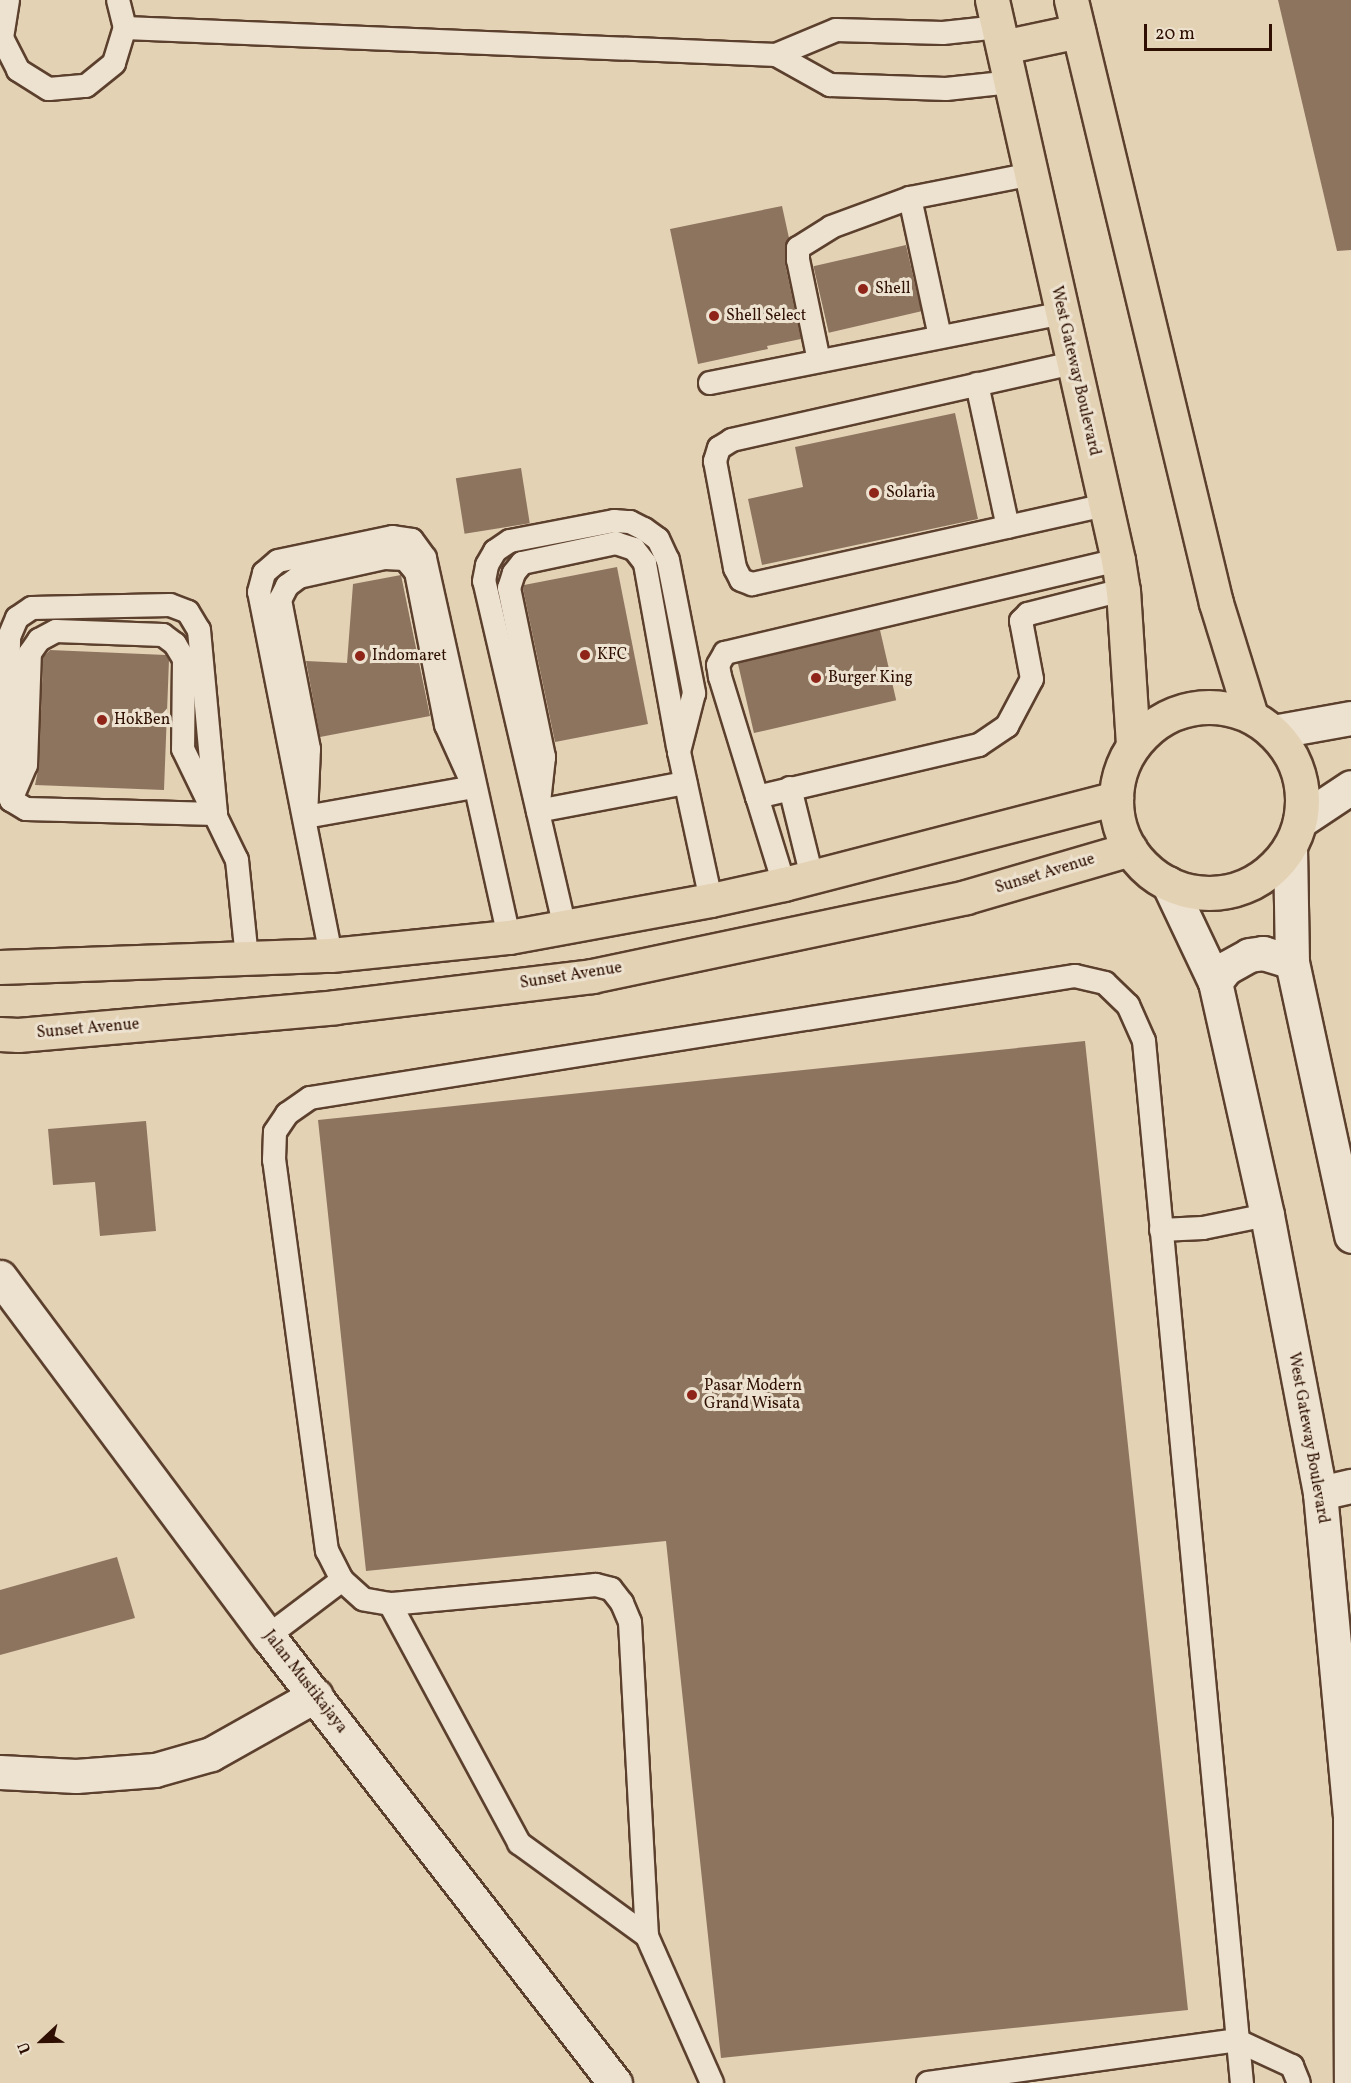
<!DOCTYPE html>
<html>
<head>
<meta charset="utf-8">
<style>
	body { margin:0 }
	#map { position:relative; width:1351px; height:2083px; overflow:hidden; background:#e4d2b5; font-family:Vollkorn,serif }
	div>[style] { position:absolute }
	.building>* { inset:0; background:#8d745f; transform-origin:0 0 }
	.roads { filter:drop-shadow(2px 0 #5c402e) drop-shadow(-2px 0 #5c402e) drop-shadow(0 2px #5c402e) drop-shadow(0 -2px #5c402e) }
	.lane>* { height:22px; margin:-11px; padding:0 11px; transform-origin:11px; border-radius:11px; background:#ede2cf }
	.street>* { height:33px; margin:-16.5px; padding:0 16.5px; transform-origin:16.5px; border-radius:16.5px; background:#ede2cf }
	.secondary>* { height:33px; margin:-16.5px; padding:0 16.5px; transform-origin:16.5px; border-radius:16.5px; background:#ede2cf }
	.primary>* { height:33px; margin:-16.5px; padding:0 16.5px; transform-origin:16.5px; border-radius:16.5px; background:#e4d2b5 }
	.primary>.ring { margin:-16.5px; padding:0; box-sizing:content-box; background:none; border:33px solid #e4d2b5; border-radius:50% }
	.dots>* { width:16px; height:16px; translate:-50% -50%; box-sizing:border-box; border:3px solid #ede2cf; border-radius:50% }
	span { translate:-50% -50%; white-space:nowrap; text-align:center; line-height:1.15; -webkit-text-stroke:6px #ede2cf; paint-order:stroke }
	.poi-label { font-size:16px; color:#2e0f01 }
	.left { translate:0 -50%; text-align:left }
	.street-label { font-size:16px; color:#2e0f01 }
	.north { position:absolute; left:12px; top:2011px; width:60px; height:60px; -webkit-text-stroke:4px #ede2cf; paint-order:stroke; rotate:248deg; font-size:16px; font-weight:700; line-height:24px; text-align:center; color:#2e0f01 }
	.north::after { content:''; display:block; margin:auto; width:21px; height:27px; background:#2e0f01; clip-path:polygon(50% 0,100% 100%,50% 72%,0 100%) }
	.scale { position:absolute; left:1144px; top:24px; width:128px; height:27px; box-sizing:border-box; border:3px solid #2e0f01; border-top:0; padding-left:8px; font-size:18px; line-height:21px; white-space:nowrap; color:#2e0f01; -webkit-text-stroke:4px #ede2cf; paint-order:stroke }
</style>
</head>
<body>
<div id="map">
	<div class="building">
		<i style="clip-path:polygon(1278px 0,1351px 0,1351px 250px,1337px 251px)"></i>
		<i style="clip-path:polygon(782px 206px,789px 238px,785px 247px,785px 263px,801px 339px,767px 346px,768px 349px,698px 364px,670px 229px)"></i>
		<i style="left:906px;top:245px;width:68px;height:95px;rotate:77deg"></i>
		<i style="clip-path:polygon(955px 413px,978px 519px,762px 565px,748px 499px,803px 487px,795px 447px)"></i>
		<i style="left:521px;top:468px;width:56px;height:66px;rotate:81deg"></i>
		<i style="clip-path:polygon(617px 567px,648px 724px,555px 742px,523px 589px,524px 585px)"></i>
		<i style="clip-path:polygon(401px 575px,430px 716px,320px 737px,306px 661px,347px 663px,353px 584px)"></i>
		<i style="left:880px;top:630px;width:72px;height:146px;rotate:77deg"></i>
		<i style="clip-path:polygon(50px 650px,166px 655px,169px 660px,164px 790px,35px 785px,39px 765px,43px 657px)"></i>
		<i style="clip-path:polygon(1085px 1041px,1188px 2010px,721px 2058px,666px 1541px,366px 1571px,318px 1120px)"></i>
		<i style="clip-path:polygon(146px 1121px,156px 1231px,100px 1236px,95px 1182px,53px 1185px,48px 1129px)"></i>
		<i style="clip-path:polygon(117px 1557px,135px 1618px,0 1655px,0 1590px)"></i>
	</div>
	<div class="roads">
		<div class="lane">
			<i style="left:8px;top:0;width:38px;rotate:99deg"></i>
			<i style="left:2px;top:38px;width:36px;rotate:63deg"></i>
			<i style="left:18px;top:70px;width:36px;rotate:32deg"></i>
			<i style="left:49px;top:89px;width:37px;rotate:-5deg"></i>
			<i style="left:86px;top:86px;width:36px;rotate:-39deg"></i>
			<i style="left:114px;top:63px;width:37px;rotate:-73deg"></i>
			<i style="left:125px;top:28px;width:29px;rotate:-104deg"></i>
			<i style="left:125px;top:28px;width:652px;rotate:2.37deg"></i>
			<i style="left:776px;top:55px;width:65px;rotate:-22.6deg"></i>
			<i style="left:836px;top:30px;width:107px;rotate:1.6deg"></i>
			<i style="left:943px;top:33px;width:56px;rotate:-6.1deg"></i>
			<i style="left:776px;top:55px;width:62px;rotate:29.1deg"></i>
			<i style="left:830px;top:85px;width:116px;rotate:2deg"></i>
			<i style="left:946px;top:89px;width:65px;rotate:-6.1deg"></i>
			<i style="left:910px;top:198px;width:142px;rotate:77.8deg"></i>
			<i style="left:819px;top:361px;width:103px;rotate:-101.7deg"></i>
			<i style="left:798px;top:260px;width:12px;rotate:-90deg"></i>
			<i style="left:798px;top:248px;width:39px;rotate:-32deg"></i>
			<i style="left:831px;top:227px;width:84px;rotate:-20.2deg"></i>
			<i style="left:910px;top:198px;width:124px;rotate:-11.1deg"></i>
			<i style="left:1073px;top:363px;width:350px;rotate:167.3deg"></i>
			<i style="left:732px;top:440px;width:15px;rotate:148deg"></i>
			<i style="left:719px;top:448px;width:14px;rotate:107deg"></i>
			<i style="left:715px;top:461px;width:109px;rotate:79.4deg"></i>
			<i style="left:735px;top:568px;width:13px;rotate:63deg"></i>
			<i style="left:741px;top:580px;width:12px;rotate:20deg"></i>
			<i style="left:752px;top:584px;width:362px;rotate:-12.6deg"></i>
			<i style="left:710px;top:383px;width:359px;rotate:-11.2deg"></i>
			<i style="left:977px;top:384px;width:146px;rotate:77.8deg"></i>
			<i style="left:385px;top:558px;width:20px;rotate:3deg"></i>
			<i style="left:405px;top:559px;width:17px;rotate:50deg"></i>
			<i style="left:416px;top:572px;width:156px;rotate:78.9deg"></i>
			<i style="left:446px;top:725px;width:68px;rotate:65.7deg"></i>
			<i style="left:474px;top:787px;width:171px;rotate:169.9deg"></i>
			<i style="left:306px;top:817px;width:68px;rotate:-87.5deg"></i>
			<i style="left:309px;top:749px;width:152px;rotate:-101deg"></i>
			<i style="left:280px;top:600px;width:16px;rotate:-63deg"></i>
			<i style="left:287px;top:586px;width:15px;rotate:-37deg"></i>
			<i style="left:299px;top:577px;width:88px;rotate:-12.5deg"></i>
			<i style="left:170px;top:605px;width:19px;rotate:21deg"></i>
			<i style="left:188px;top:612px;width:21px;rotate:59deg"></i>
			<i style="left:199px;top:630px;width:185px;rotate:84.7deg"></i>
			<i style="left:216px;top:814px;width:190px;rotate:-178.5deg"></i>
			<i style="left:26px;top:809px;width:17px;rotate:-149deg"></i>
			<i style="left:11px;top:800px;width:16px;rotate:-108deg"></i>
			<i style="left:6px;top:785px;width:148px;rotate:-88.8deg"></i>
			<i style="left:9px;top:637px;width:21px;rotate:-67deg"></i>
			<i style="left:17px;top:618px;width:18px;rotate:-34deg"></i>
			<i style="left:32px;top:608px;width:138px;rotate:-1.2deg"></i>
			<i style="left:678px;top:747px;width:187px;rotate:-100.2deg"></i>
			<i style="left:645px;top:563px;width:18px;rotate:-128deg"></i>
			<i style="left:634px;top:549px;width:19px;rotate:-162deg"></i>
			<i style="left:616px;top:543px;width:96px;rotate:168deg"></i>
			<i style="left:522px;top:563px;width:13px;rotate:129deg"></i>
			<i style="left:514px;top:573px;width:16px;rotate:108deg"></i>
			<i style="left:509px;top:588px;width:173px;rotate:78.3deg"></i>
			<i style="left:544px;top:757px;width:54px;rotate:96.3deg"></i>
			<i style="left:538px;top:811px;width:150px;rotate:-10.8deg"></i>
			<i style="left:790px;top:788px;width:92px;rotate:76.1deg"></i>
			<i style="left:757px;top:797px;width:126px;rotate:-107.1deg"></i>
			<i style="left:720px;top:677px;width:12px;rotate:-99deg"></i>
			<i style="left:718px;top:665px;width:14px;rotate:-60deg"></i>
			<i style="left:725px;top:653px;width:404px;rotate:-13.3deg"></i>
			<i style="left:11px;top:800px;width:38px;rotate:-67deg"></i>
			<i style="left:26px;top:765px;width:112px;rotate:-88deg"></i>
			<i style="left:30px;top:653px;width:16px;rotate:-55deg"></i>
			<i style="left:39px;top:640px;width:19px;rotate:-28deg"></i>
			<i style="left:56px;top:631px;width:107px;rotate:2.1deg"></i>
			<i style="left:163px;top:635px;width:15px;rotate:37deg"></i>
			<i style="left:175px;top:644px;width:17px;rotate:59deg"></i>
			<i style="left:184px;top:659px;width:90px;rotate:90.6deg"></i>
			<i style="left:183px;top:749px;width:123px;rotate:64.1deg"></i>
			<i style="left:237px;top:860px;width:99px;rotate:84.2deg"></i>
			<i style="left:784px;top:884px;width:91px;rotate:-107.2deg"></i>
			<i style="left:757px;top:797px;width:228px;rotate:-13.2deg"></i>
			<i style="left:979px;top:745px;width:34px;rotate:-34deg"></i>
			<i style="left:1007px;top:726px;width:53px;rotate:-62deg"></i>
			<i style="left:1032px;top:679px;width:59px;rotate:-100.7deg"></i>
			<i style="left:1021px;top:621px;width:10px;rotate:-45deg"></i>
			<i style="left:1028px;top:614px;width:98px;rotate:-14.2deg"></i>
			<i style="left:565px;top:928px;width:356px;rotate:-103.1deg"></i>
			<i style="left:484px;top:581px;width:16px;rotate:-79deg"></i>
			<i style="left:487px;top:565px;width:16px;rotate:-60deg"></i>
			<i style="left:495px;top:551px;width:18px;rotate:-34deg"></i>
			<i style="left:510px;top:541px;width:106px;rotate:-10.9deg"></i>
			<i style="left:614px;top:521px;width:16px;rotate:4deg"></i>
			<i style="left:630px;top:522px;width:16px;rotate:27deg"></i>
			<i style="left:644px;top:529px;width:17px;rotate:36deg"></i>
			<i style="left:658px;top:539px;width:23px;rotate:65deg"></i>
			<i style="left:668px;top:560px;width:136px;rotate:78.9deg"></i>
			<i style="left:694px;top:693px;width:61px;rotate:104.3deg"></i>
			<i style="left:679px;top:752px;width:151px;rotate:77.8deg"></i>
			<i style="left:331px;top:955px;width:370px;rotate:-101.2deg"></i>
			<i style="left:259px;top:592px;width:20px;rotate:-75deg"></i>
			<i style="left:264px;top:573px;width:18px;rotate:-41deg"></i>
			<i style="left:278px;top:561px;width:117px;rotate:-11.8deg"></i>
			<i style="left:393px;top:537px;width:19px;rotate:9deg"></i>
			<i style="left:412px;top:540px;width:22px;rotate:54deg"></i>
			<i style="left:425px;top:558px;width:388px;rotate:77.5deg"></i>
			<i style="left:1161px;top:1230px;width:42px;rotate:-2.7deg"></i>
			<i style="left:1203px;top:1228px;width:65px;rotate:-11.5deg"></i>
			<i style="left:390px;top:1604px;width:272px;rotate:61.6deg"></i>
			<i style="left:519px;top:1843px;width:158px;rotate:36deg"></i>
			<i style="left:268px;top:1636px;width:93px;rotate:-37.1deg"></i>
			<i style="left:712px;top:2083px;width:161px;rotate:-113.9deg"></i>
			<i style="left:647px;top:1936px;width:314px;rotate:-93.1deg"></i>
			<i style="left:630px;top:1622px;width:21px;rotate:-113deg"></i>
			<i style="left:622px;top:1603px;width:18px;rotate:-128deg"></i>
			<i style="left:611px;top:1589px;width:16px;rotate:-165deg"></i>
			<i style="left:596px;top:1585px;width:207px;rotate:174.7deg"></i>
			<i style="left:390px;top:1604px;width:27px;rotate:-170deg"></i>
			<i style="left:363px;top:1599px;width:28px;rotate:-138deg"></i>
			<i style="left:342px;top:1580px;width:33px;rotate:-117deg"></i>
			<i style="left:327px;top:1551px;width:395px;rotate:-97.7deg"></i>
			<i style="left:274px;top:1160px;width:28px;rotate:-88deg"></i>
			<i style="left:275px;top:1132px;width:22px;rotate:-56deg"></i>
			<i style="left:287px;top:1114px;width:28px;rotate:-35deg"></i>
			<i style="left:310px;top:1098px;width:775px;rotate:-9.06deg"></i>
			<i style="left:1075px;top:976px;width:31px;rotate:13deg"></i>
			<i style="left:1105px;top:983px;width:32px;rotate:44deg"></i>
			<i style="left:1128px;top:1005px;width:39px;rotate:66deg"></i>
			<i style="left:1144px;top:1041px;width:1047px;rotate:84.63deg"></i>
			<i style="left:928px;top:2083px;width:311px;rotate:-7.9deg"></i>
			<i style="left:1236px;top:2040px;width:62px;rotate:24.9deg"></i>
			<i style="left:1292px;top:2066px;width:18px;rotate:68deg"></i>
		</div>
		<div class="street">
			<i style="left:1273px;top:732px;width:79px;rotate:-10.2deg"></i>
			<i style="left:1300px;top:821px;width:61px;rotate:-33.7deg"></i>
			<i style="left:0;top:1772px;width:76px;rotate:3deg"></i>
			<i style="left:76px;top:1776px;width:79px;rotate:-4.3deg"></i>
			<i style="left:155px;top:1770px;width:58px;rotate:-15.9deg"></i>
			<i style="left:211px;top:1754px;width:120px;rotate:-29.3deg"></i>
		</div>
		<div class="secondary">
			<i style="left:1290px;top:847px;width:115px;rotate:89deg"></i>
			<i style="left:1292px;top:962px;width:280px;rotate:77.8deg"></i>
			<i style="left:1168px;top:883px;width:110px;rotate:64.6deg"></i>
			<i style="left:1215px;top:982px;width:239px;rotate:77.4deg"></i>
			<i style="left:1267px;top:1215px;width:283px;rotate:79.2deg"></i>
			<i style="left:1320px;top:1493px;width:323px;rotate:84.7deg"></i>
			<i style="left:1350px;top:1815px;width:268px;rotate:89.8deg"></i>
			<i style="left:1215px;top:982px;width:18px;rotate:-52deg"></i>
			<i style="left:1226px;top:968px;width:26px;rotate:-29deg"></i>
			<i style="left:1249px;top:955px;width:14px;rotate:-8deg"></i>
			<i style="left:1263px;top:953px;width:30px;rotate:17deg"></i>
			<i style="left:0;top:1277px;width:448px;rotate:53.3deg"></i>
			<i style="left:268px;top:1636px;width:566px;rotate:52.18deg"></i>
			<i style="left:1320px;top:1493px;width:32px;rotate:-13deg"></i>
		</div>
		<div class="primary">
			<i style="left:992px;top:0;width:574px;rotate:77.32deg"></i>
			<i style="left:1118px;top:560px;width:30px;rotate:81deg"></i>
			<i style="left:1123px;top:590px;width:156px;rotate:86.3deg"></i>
			<i style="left:1071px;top:0;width:620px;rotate:76.48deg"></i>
			<i style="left:1216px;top:603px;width:118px;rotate:72.8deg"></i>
			<i style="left:1003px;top:47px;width:77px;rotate:-12deg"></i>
			<i class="ring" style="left:1116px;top:707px;width:153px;height:153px"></i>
			<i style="left:0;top:967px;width:331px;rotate:-2.1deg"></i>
			<i style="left:331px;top:955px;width:179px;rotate:-5.8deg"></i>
			<i style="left:509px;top:937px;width:205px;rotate:-10.4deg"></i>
			<i style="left:711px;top:900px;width:75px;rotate:-12.4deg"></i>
			<i style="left:784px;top:884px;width:343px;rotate:-14.5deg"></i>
			<i style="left:0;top:1034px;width:18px;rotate:3deg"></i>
			<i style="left:18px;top:1035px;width:319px;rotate:-5deg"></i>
			<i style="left:336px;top:1007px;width:258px;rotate:-6.9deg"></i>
			<i style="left:592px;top:976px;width:382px;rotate:-11.9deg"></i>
			<i style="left:966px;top:897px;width:171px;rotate:-16.3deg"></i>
		</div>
	</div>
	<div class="dots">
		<i style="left:863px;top:289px;background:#8f2418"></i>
		<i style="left:714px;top:316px;background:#8f2418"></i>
		<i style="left:874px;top:493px;background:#8f2418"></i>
		<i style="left:585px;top:655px;background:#8f2418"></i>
		<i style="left:360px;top:656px;background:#8f2418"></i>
		<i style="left:816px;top:678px;background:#8f2418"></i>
		<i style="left:102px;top:720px;background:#8f2418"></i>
		<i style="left:692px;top:1395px;background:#8f2418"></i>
	</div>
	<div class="poi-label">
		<span class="left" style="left:875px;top:289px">Shell</span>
		<span class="left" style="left:726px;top:316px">Shell Select</span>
		<span class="left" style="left:886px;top:493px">Solaria</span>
		<span class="left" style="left:597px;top:655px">KFC</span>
		<span class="left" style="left:372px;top:656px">Indomaret</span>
		<span class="left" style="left:828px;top:678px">Burger King</span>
		<span class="left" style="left:114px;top:720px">HokBen</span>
		<span class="left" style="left:704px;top:1395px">Pasar Modern<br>Grand Wisata</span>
	</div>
	<div class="street-label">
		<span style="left:1075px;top:371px;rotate:77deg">West Gateway Boulevard</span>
		<span style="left:1045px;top:874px;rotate:-17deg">Sunset Avenue</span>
		<span style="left:571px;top:976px;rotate:-9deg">Sunset Avenue</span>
		<span style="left:88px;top:1029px;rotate:-5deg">Sunset Avenue</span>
		<span style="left:1308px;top:1438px;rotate:80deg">West Gateway Boulevard</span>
		<span style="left:305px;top:1682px;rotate:52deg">Jalan Mustikajaya</span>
	</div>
	<div class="north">U</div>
	<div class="scale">20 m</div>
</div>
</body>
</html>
